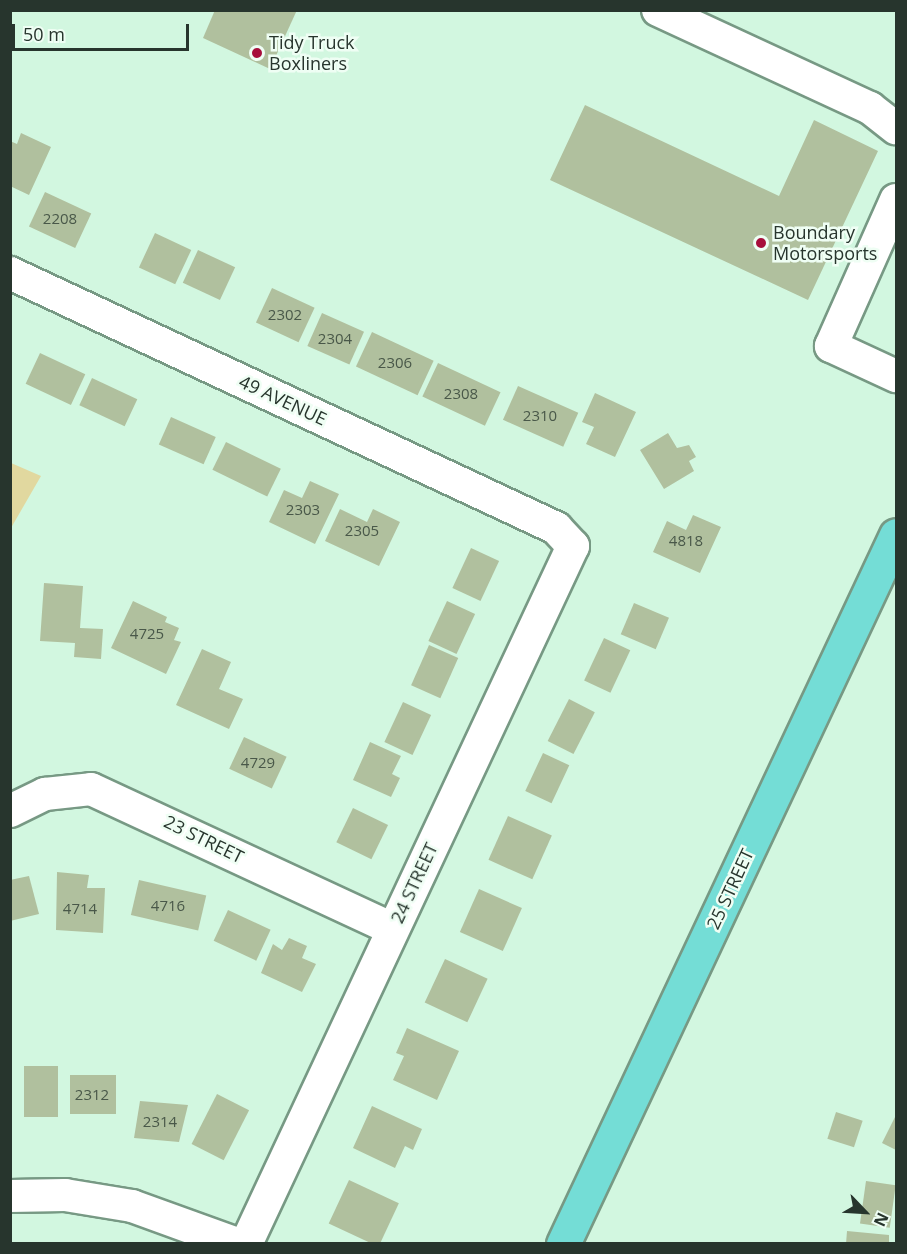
<!DOCTYPE html>
<html>
<head>
<meta charset="utf-8">
<style>
	body { margin:0 }
	#map { position:relative; width:907px; height:1254px; overflow:hidden; background:#d2f7e0; font-family:"Open Sans",sans-serif }
	div>[style] { position:absolute }
	.green>* { inset:0; background:#e1d89f }
	.building>* { inset:0; background:#b0c09e; transform-origin:0 0 }
	.roads { filter:drop-shadow(2px 0 #779984) drop-shadow(-2px 0 #779984) drop-shadow(0 2px #779984) drop-shadow(0 -2px #779984) }
	.minor>* { height:32px; margin:-16px; padding:0 16px; transform-origin:16px; border-radius:16px; background:#fff }
	.major>* { height:33px; margin:-16.5px; padding:0 16.5px; transform-origin:16.5px; border-radius:16.5px; background:#74ddd6 }
	.dots>* { width:16px; height:16px; translate:-50% -50%; box-sizing:border-box; border:3px solid #effef4; border-radius:50% }
	span { translate:-50% -50%; white-space:nowrap; text-align:center; line-height:1.15; -webkit-text-stroke:5px #effef4; paint-order:stroke }
	.number-label { font-size:15px; color:#495849 }
	.number-label span { -webkit-text-stroke-width:0 }
	.poi-label { font-size:18px; color:#27352d }
	.left { translate:0 -50%; text-align:left }
	.street-label { font-size:18px; color:#27352d }
	.frame { position:absolute; inset:0; border:12px solid #27352d; pointer-events:none }
	.north { position:absolute; left:835px; top:1182px; width:60px; height:60px; -webkit-text-stroke:4px #effef4; paint-order:stroke; rotate:115deg; font-size:16px; font-weight:700; line-height:24px; text-align:center; color:#27352d }
	.north::after { content:''; display:block; margin:auto; width:21px; height:27px; background:#27352d; clip-path:polygon(50% 0,100% 100%,50% 72%,0 100%) }
	.scale { position:absolute; left:12px; top:24px; width:177px; height:27px; box-sizing:border-box; border:3px solid #27352d; border-top:0; padding-left:8px; font-size:18px; line-height:21px; white-space:nowrap; color:#27352d; -webkit-text-stroke:4px #effef4; paint-order:stroke }
</style>
</head>
<body>
<div id="map">
	<div class="green">
		<i style="clip-path:polygon(11px 463px,41px 476px,11px 528px)"></i>
	</div>
	<div class="building">
		<i style="clip-path:polygon(215px 10px,297px 10px,270px 69px,203px 38px)"></i>
		<i style="clip-path:polygon(585px 105px,779px 196px,814px 120px,878px 151px,808px 300px,550px 180px)"></i>
		<i style="clip-path:polygon(21px 133px,51px 147px,29px 195px,10px 186px,10px 141px,17px 144px)"></i>
		<i style="left:45px;top:192px;width:51px;height:38px;rotate:25deg"></i>
		<i style="left:155px;top:233px;width:40px;height:38px;rotate:25deg"></i>
		<i style="left:198px;top:250px;width:41px;height:36px;rotate:25deg"></i>
		<i style="left:272px;top:288px;width:47px;height:38px;rotate:25deg"></i>
		<i style="left:322px;top:313px;width:46px;height:36px;rotate:24deg"></i>
		<i style="left:372px;top:332px;width:68px;height:38px;rotate:25deg"></i>
		<i style="left:40px;top:353px;width:50px;height:34px;rotate:25deg"></i>
		<i style="left:438px;top:363px;width:69px;height:37px;rotate:25deg"></i>
		<i style="left:92px;top:378px;width:50px;height:30px;rotate:25deg"></i>
		<i style="left:518px;top:386px;width:66px;height:37px;rotate:24deg"></i>
		<i style="clip-path:polygon(595px 393px,636px 412px,615px 457px,586px 444px,594px 427px,582px 422px)"></i>
		<i style="left:171px;top:417px;width:49px;height:30px;rotate:24deg"></i>
		<i style="clip-path:polygon(668px 433px,677px 448px,689px 445px,696px 457px,689px 461px,694px 471px,664px 489px,640px 450px)"></i>
		<i style="left:226px;top:442px;width:61px;height:31px;rotate:26deg"></i>
		<i style="clip-path:polygon(310px 481px,339px 494px,315px 544px,269px 522px,284px 490px,302px 498px)"></i>
		<i style="clip-path:polygon(340px 509px,367px 522px,373px 509px,400px 522px,379px 566px,325px 541px)"></i>
		<i style="clip-path:polygon(693px 515px,721px 527px,700px 573px,653px 552px,667px 521px,686px 530px)"></i>
		<i style="left:471px;top:548px;width:31px;height:44px;rotate:25deg"></i>
		<i style="clip-path:polygon(44px 583px,83px 586px,80px 628px,103px 629px,101px 659px,74px 657px,75px 643px,40px 641px)"></i>
		<i style="clip-path:polygon(133px 601px,167px 617px,165px 622px,179px 628px,174px 640px,181px 642px,166px 674px,111px 648px)"></i>
		<i style="left:447px;top:601px;width:31px;height:44px;rotate:25deg"></i>
		<i style="left:634px;top:603px;width:38px;height:34px;rotate:23deg"></i>
		<i style="left:604px;top:638px;width:29px;height:47px;rotate:25deg"></i>
		<i style="left:429px;top:645px;width:32px;height:44px;rotate:24deg"></i>
		<i style="clip-path:polygon(202px 649px,231px 662px,219px 689px,243px 699px,229px 729px,176px 705px)"></i>
		<i style="left:569px;top:699px;width:29px;height:47px;rotate:27deg"></i>
		<i style="left:403px;top:702px;width:31px;height:44px;rotate:25deg"></i>
		<i style="left:244px;top:737px;width:47px;height:35px;rotate:25deg"></i>
		<i style="clip-path:polygon(370px 742px,401px 756px,392px 774px,400px 778px,391px 797px,353px 780px)"></i>
		<i style="left:543px;top:753px;width:29px;height:42px;rotate:25deg"></i>
		<i style="left:353px;top:808px;width:39px;height:38px;rotate:26deg"></i>
		<i style="left:508px;top:816px;width:48px;height:48px;rotate:24deg"></i>
		<i style="clip-path:polygon(57px 872px,89px 875px,87px 888px,105px 888px,103px 933px,56px 930px)"></i>
		<i style="clip-path:polygon(29px 876px,39px 914px,10px 921px,10px 880px)"></i>
		<i style="left:139px;top:880px;width:69px;height:36px;rotate:13deg"></i>
		<i style="left:479px;top:889px;width:47px;height:47px;rotate:24deg"></i>
		<i style="left:228px;top:910px;width:47px;height:34px;rotate:25deg"></i>
		<i style="clip-path:polygon(289px 938px,307px 946px,302px 958px,316px 964px,302px 992px,261px 973px,273px 944px,282px 950px)"></i>
		<i style="left:445px;top:959px;width:47px;height:48px;rotate:25deg"></i>
		<i style="clip-path:polygon(407px 1028px,459px 1051px,437px 1100px,393px 1080px,404px 1056px,396px 1053px)"></i>
		<i style="left:24px;top:1066px;width:34px;height:51px"></i>
		<i style="left:70px;top:1075px;width:46px;height:39px"></i>
		<i style="left:217px;top:1094px;width:36px;height:56px;rotate:27deg"></i>
		<i style="clip-path:polygon(140px 1101px,188px 1105px,179px 1142px,134px 1138px)"></i>
		<i style="clip-path:polygon(372px 1106px,422px 1129px,413px 1150px,405px 1146px,395px 1168px,353px 1148px)"></i>
		<i style="left:836px;top:1112px;width:28px;height:28px;rotate:18deg"></i>
		<i style="clip-path:polygon(896px 1115px,896px 1150px,882px 1143px)"></i>
		<i style="left:349px;top:1180px;width:55px;height:48px;rotate:25deg"></i>
		<i style="left:866px;top:1181px;width:30px;height:43px;rotate:8deg"></i>
		<i style="clip-path:polygon(847px 1231px,889px 1235px,889px 1244px,846px 1244px)"></i>
	</div>
	<div class="roads">
		<div class="minor">
			<i style="left:658px;top:10px;width:234px;rotate:24.8deg"></i>
			<i style="left:870px;top:108px;width:33px;rotate:38deg"></i>
			<i style="left:896px;top:200px;width:160px;rotate:114deg"></i>
			<i style="left:831px;top:346px;width:72px;rotate:24.8deg"></i>
			<i style="left:10px;top:273px;width:603px;rotate:25.03deg"></i>
			<i style="left:556px;top:528px;width:25px;rotate:47deg"></i>
			<i style="left:573px;top:546px;width:771px;rotate:115.1deg"></i>
			<i style="left:10px;top:811px;width:39px;rotate:-26deg"></i>
			<i style="left:45px;top:794px;width:46px;rotate:-6.2deg"></i>
			<i style="left:91px;top:789px;width:332px;rotate:24.9deg"></i>
			<i style="left:10px;top:1196px;width:55px;rotate:-1deg"></i>
			<i style="left:65px;top:1195px;width:68px;rotate:9.3deg"></i>
			<i style="left:132px;top:1206px;width:112px;rotate:19.9deg"></i>
		</div>
		<div class="major">
			<i style="left:563px;top:1244px;width:783px;rotate:-64.84deg"></i>
		</div>
	</div>
	<div class="dots">
		<i style="left:257px;top:53px;background:#a70e3b"></i>
		<i style="left:761px;top:243px;background:#a70e3b"></i>
	</div>
	<div class="number-label">
		<span style="left:60px;top:219px">2208</span>
		<span style="left:285px;top:315px">2302</span>
		<span style="left:335px;top:339px">2304</span>
		<span style="left:395px;top:363px">2306</span>
		<span style="left:461px;top:394px">2308</span>
		<span style="left:540px;top:416px">2310</span>
		<span style="left:303px;top:510px">2303</span>
		<span style="left:362px;top:531px">2305</span>
		<span style="left:686px;top:541px">4818</span>
		<span style="left:147px;top:634px">4725</span>
		<span style="left:258px;top:763px">4729</span>
		<span style="left:168px;top:906px">4716</span>
		<span style="left:80px;top:909px">4714</span>
		<span style="left:92px;top:1095px">2312</span>
		<span style="left:160px;top:1122px">2314</span>
	</div>
	<div class="poi-label">
		<span class="left" style="left:269px;top:53px">Tidy Truck<br>Boxliners</span>
		<span class="left" style="left:773px;top:243px">Boundary<br>Motorsports</span>
	</div>
	<div class="street-label">
		<span style="left:283px;top:400px;rotate:25deg">49 AVENUE</span>
		<span style="left:204px;top:839px;rotate:26deg">23 STREET</span>
		<span style="left:414px;top:883px;rotate:-65deg">24 STREET</span>
		<span style="left:730px;top:889px;rotate:-65deg">25 STREET</span>
	</div>
	<div class="frame"></div>
	<div class="north">N</div>
	<div class="scale">50 m</div>
</div>
</body>
</html>
